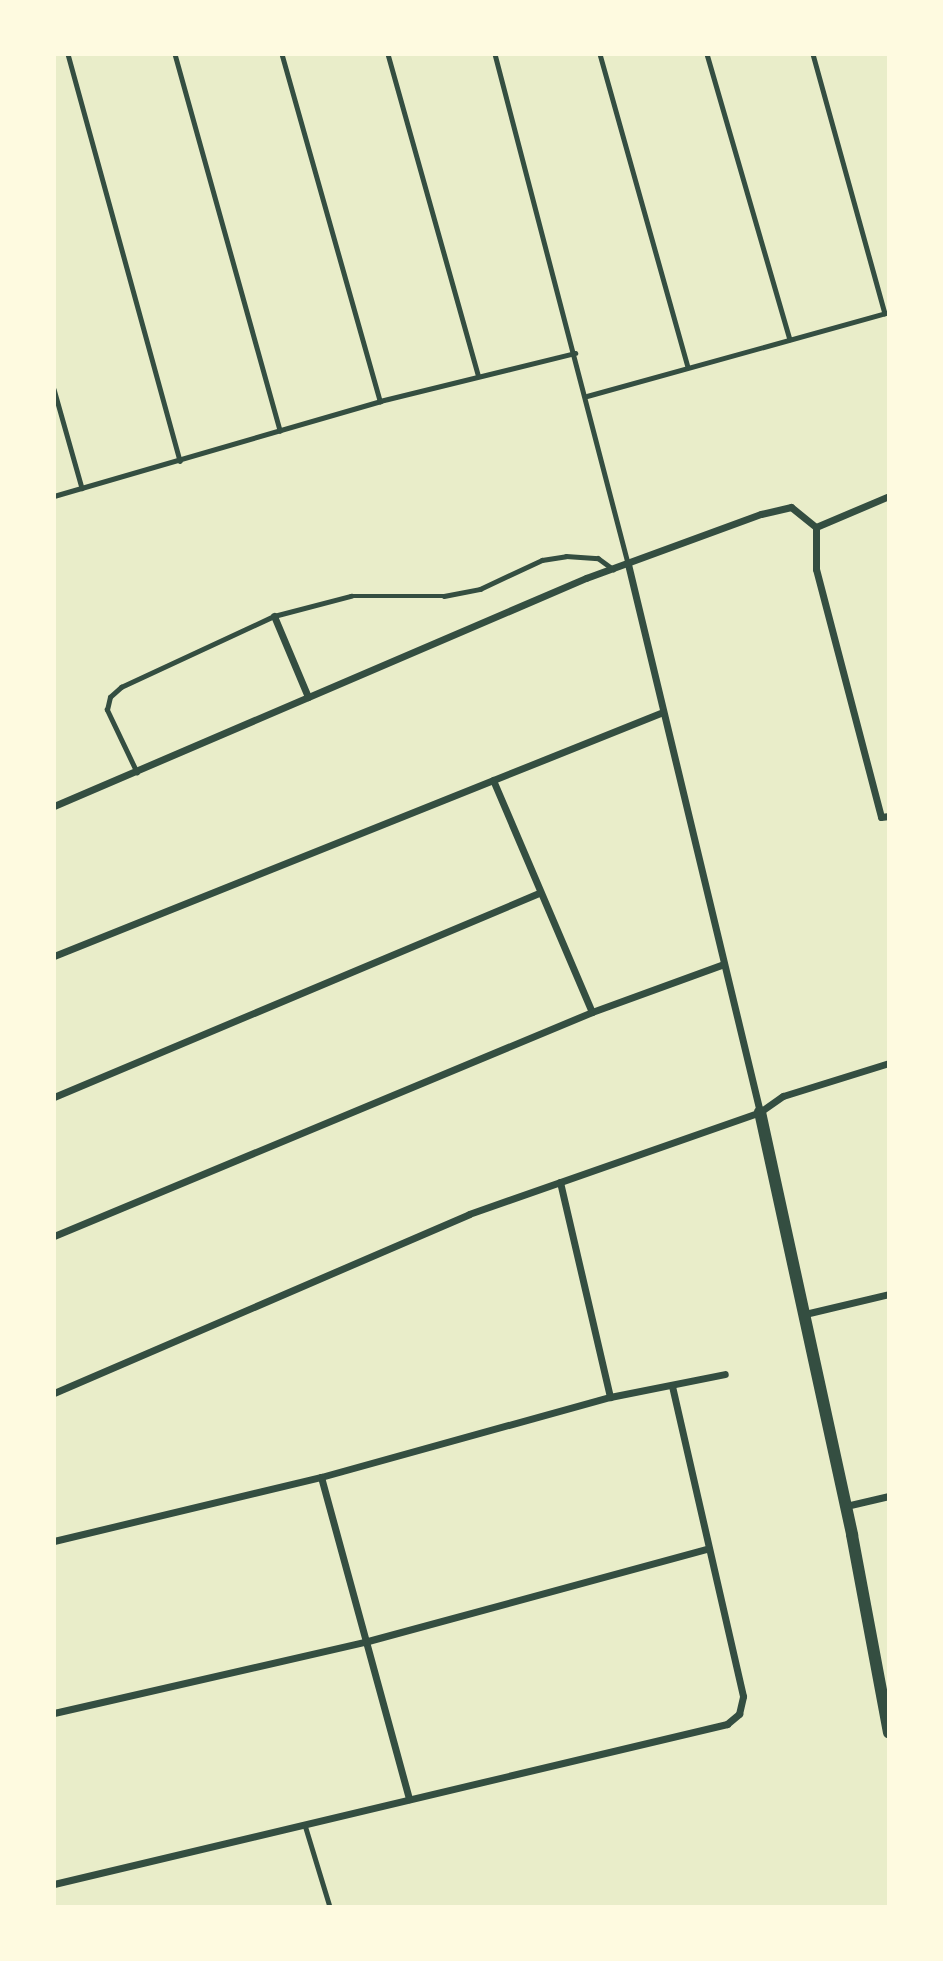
<!DOCTYPE html>
<html>
<head>
<meta charset="utf-8">
<style>
	body { margin:0 }
	#map { position:relative; width:943px; height:1961px; overflow:hidden; background:#e9edc9; font-family:"Work Sans",sans-serif }
	div>[style] { position:absolute }
	.service>* { height:4.5px; margin:-2.25px; padding:0 2.25px; transform-origin:2.25px; border-radius:2.25px; background:#344e41 }
	.minor>* { height:7px; margin:-3.5px; padding:0 3.5px; transform-origin:3.5px; border-radius:3.5px; background:#344e41 }
	.tertiary>* { height:12px; margin:-6px; padding:0 6px; transform-origin:6px; border-radius:6px; background:#344e41 }
	span { translate:-50% -50%; white-space:nowrap; text-align:center; line-height:1.15; -webkit-text-stroke:7px #fefae0; paint-order:stroke }
	.frame { position:absolute; inset:0; border:56px solid #fefae0; pointer-events:none }
</style>
</head>
<body>
<div id="map">
	<div class="service">
		<i style="left:68px;top:54px;width:422px;rotate:74.6deg"></i>
		<i style="left:175px;top:54px;width:391px;rotate:74.4deg"></i>
		<i style="left:282px;top:54px;width:361px;rotate:74.2deg"></i>
		<i style="left:388px;top:54px;width:333px;rotate:74.3deg"></i>
		<i style="left:495px;top:54px;width:526px;rotate:75.36deg"></i>
		<i style="left:600px;top:54px;width:325px;rotate:74.3deg"></i>
		<i style="left:707px;top:54px;width:297px;rotate:73.8deg"></i>
		<i style="left:813px;top:54px;width:269px;rotate:74.5deg"></i>
		<i style="left:54px;top:389px;width:103px;rotate:74.2deg"></i>
		<i style="left:587px;top:396px;width:313px;rotate:-15.5deg"></i>
		<i style="left:54px;top:496px;width:340px;rotate:-16.2deg"></i>
		<i style="left:380px;top:401px;width:201px;rotate:-13.8deg"></i>
		<i style="left:137px;top:773px;width:70px;rotate:-115.5deg"></i>
		<i style="left:107px;top:710px;width:13px;rotate:-77deg"></i>
		<i style="left:110px;top:697px;width:15px;rotate:-42deg"></i>
		<i style="left:121px;top:687px;width:169px;rotate:-24.9deg"></i>
		<i style="left:274px;top:616px;width:80px;rotate:-14.6deg"></i>
		<i style="left:351px;top:596px;width:93px"></i>
		<i style="left:444px;top:596px;width:37px;rotate:-11deg"></i>
		<i style="left:480px;top:589px;width:68px;rotate:-25.1deg"></i>
		<i style="left:542px;top:560px;width:24px;rotate:-9deg"></i>
		<i style="left:566px;top:556px;width:32px;rotate:4deg"></i>
		<i style="left:598px;top:558px;width:19px;rotate:36deg"></i>
		<i style="left:305px;top:1825px;width:86px;rotate:73deg"></i>
	</div>
	<div class="minor">
		<i style="left:816px;top:527px;width:79px;rotate:-23deg"></i>
		<i style="left:628px;top:564px;width:564px;rotate:76.46deg"></i>
		<i style="left:274px;top:616px;width:88px;rotate:67.2deg"></i>
		<i style="left:493px;top:780px;width:252px;rotate:66.9deg"></i>
		<i style="left:54px;top:806px;width:579px;rotate:-23.2deg"></i>
		<i style="left:586px;top:578px;width:186px;rotate:-20.1deg"></i>
		<i style="left:761px;top:514px;width:31px;rotate:-13deg"></i>
		<i style="left:791px;top:507px;width:32px;rotate:39deg"></i>
		<i style="left:816px;top:527px;width:42px;rotate:90deg"></i>
		<i style="left:816px;top:569px;width:256px;rotate:75.3deg"></i>
		<i style="left:881px;top:817px;width:8px;rotate:-7deg"></i>
		<i style="left:54px;top:956px;width:656px;rotate:-21.83deg"></i>
		<i style="left:54px;top:1097px;width:526px;rotate:-22.81deg"></i>
		<i style="left:560px;top:1182px;width:221px;rotate:76.9deg"></i>
		<i style="left:54px;top:1236px;width:583px;rotate:-22.6deg"></i>
		<i style="left:592px;top:1012px;width:140px;rotate:-20deg"></i>
		<i style="left:805px;top:1314px;width:86px;rotate:-13.4deg"></i>
		<i style="left:54px;top:1393px;width:452px;rotate:-23.3deg"></i>
		<i style="left:469px;top:1214px;width:308px;rotate:-19.3deg"></i>
		<i style="left:760px;top:1112px;width:28px;rotate:-35deg"></i>
		<i style="left:783px;top:1096px;width:111px;rotate:-17.3deg"></i>
		<i style="left:321px;top:1477px;width:334px;rotate:74.7deg"></i>
		<i style="left:846px;top:1506px;width:44px;rotate:-13.1deg"></i>
		<i style="left:54px;top:1541px;width:275px;rotate:-13.5deg"></i>
		<i style="left:321px;top:1477px;width:300px;rotate:-15.5deg"></i>
		<i style="left:610px;top:1397px;width:117px;rotate:-11.3deg"></i>
		<i style="left:54px;top:1713px;width:322px;rotate:-12.9deg"></i>
		<i style="left:368px;top:1641px;width:351px;rotate:-15.2deg"></i>
		<i style="left:54px;top:1884px;width:692px;rotate:-13.37deg"></i>
		<i style="left:727px;top:1724px;width:16px;rotate:-40deg"></i>
		<i style="left:739px;top:1714px;width:18px;rotate:-77deg"></i>
		<i style="left:743px;top:1696px;width:318px;rotate:-102.9deg"></i>
	</div>
	<div class="tertiary">
		<i style="left:760px;top:1112px;width:433px;rotate:77.7deg"></i>
		<i style="left:852px;top:1535px;width:201px;rotate:79.4deg"></i>
	</div>
	<div class="frame"></div>
</div>
</body>
</html>
